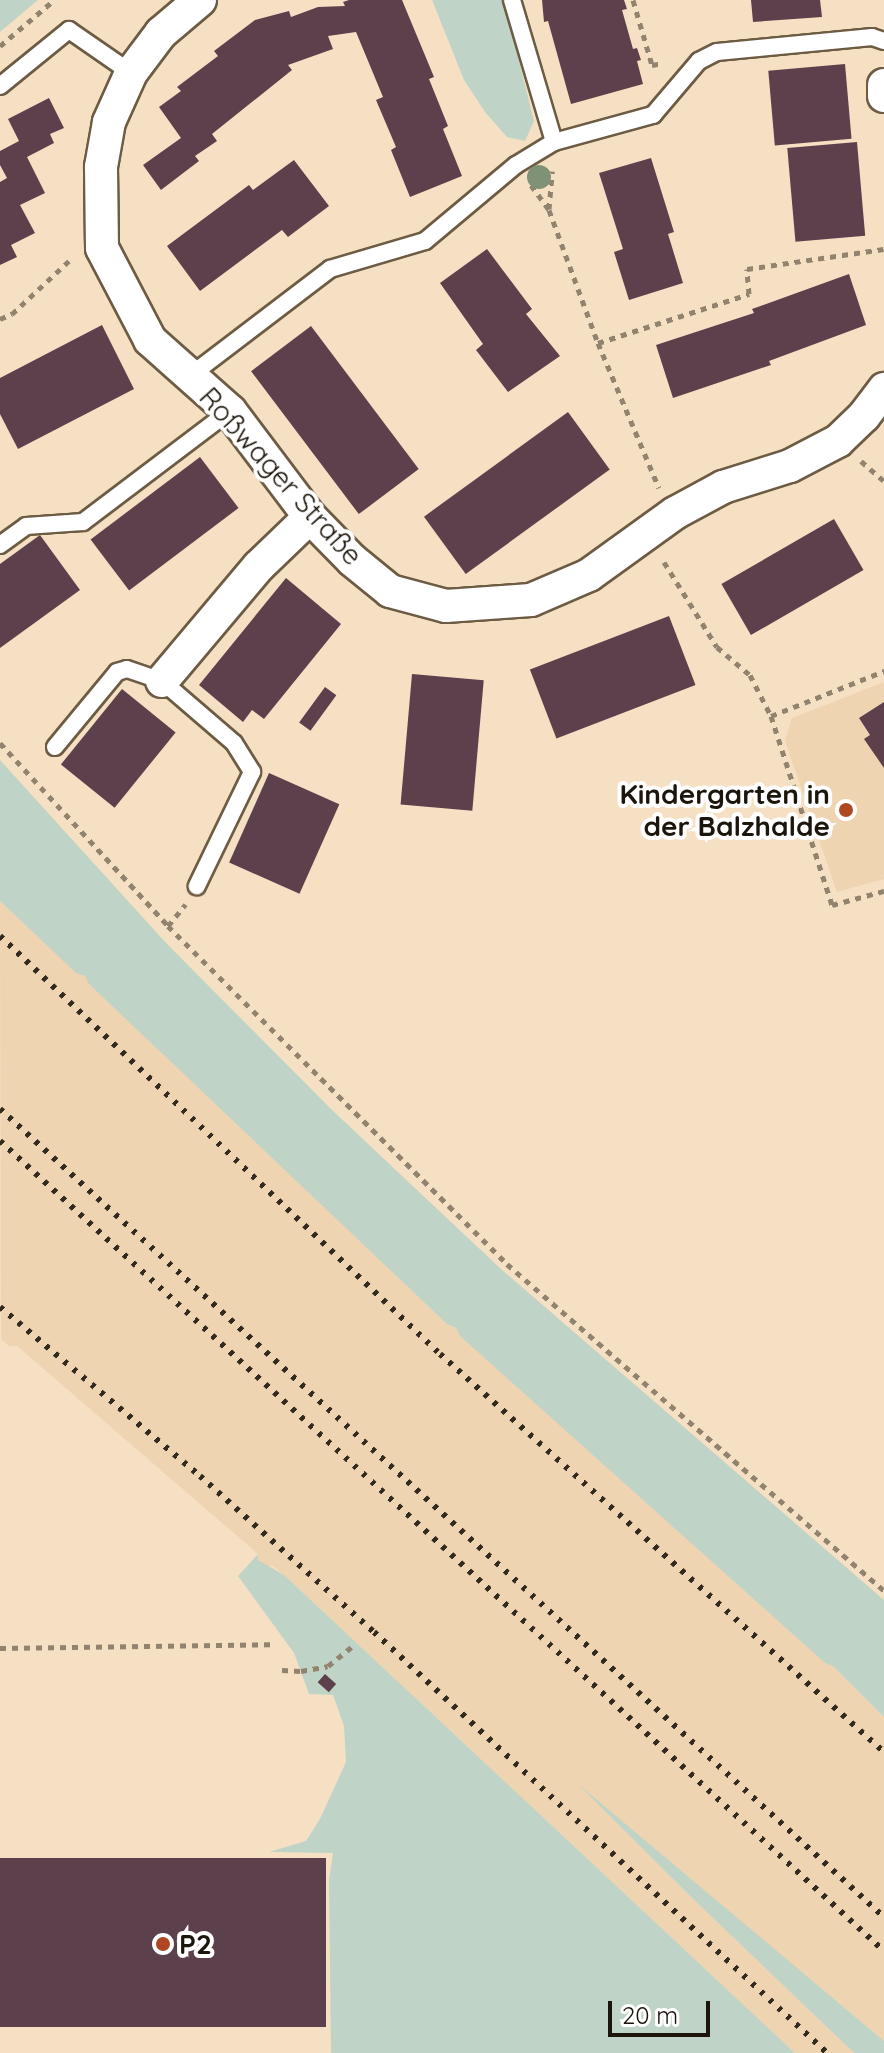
<!DOCTYPE html>
<html>
<head>
<meta charset="utf-8">
<style>
	body { margin:0 }
	#map { position:relative; width:884px; height:2053px; overflow:hidden; background:#f6e0c4; font-family:Quicksand,sans-serif }
	div>[style] { position:absolute }
	.built>* { inset:0; background:#eed4b1 }
	.green>* { inset:0; background:#c0d3c7 }
	.building>* { inset:0; background:#5c414c; transform-origin:0 0 }
	.path>* { height:5px; margin-top:-2.5px; transform-origin:0; background:repeating-linear-gradient(90deg,#92836f 0 6px,transparent 0 12px) }
	.roads { filter:drop-shadow(2px 0 #6d5b43) drop-shadow(-2px 0 #6d5b43) drop-shadow(0 2px #6d5b43) drop-shadow(0 -2px #6d5b43) }
	.service>* { height:16px; margin:-8px; padding:0 8px; transform-origin:8px; border-radius:8px; background:#fff }
	.minor>* { height:32px; margin:-16px; padding:0 16px; transform-origin:16px; border-radius:16px; background:#fff }
	.rail>* { height:6px; margin-top:-3px; transform-origin:0; background:repeating-linear-gradient(90deg,#332b1f 0 4px,transparent 0 12px) }
	.trees>* { width:24px; height:24px; margin:-12px; border-radius:50%; background:#809276 }
	.dots>* { width:22px; height:22px; translate:-50% -50%; box-sizing:border-box; border:4px solid #fff; border-radius:50% }
	span { translate:-50% -50%; white-space:nowrap; text-align:center; line-height:1.15; -webkit-text-stroke:8px #fff; paint-order:stroke }
	.street-label { font-size:28px; color:#1c150b }
	.poi-label { font-size:28px; color:#1c150b; font-weight:700 }
	.right { translate:-100% -50%; text-align:right }
	.left { translate:0 -50%; text-align:left }
	.scale { position:absolute; left:608px; top:2001px; width:102px; height:36px; box-sizing:border-box; border:4px solid #1c150b; border-top:0; padding-left:10px; font-size:24px; line-height:28px; white-space:nowrap; color:#1c150b; -webkit-text-stroke:6px #fff; paint-order:stroke }
</style>
</head>
<body>
<div id="map">
	<div class="built">
		<i style="clip-path:polygon(884px 682px,884px 879px,837px 892px,785px 741px,792px 718px)"></i>
		<i style="clip-path:polygon(0 901px,76px 972px,85px 976px,447px 1324px,456px 1328px,833px 1666px,884px 1717px,884px 2041px,599px 1804px,690px 1896px,854px 2053px,795px 2053px,284px 1575px,273px 1566px,265px 1566px,258px 1560px,258px 1554px,17px 1346px,9px 1346px,1px 1339px)"></i>
	</div>
	<div class="green">
		<i style="clip-path:polygon(0 0,38px 0,0 32px)"></i>
		<i style="clip-path:polygon(432px 0,504px 0,534px 121px,525px 141px,507px 137px,485px 112px,464px 80px)"></i>
		<i style="clip-path:polygon(0 760px,167px 944px,332px 1110px,501px 1269px,884px 1600px,884px 1717px,833px 1666px,825px 1663px,460px 1336px,456px 1328px,447px 1324px,89px 984px,85px 976px,76px 973px,0 901px)"></i>
		<i style="clip-path:polygon(258px 1554px,258px 1560px,284px 1575px,795px 2053px,331px 2053px,329px 1880px,333px 1853px,269px 1852px,306px 1841px,320px 1819px,346px 1762px,344px 1726px,333px 1695px,309px 1694px,294px 1653px,238px 1576px)"></i>
		<i style="clip-path:polygon(578px 1784px,884px 2041px,884px 2053px,854px 2053px,690px 1896px)"></i>
	</div>
	<div class="building">
		<i style="clip-path:polygon(349px 0,402px 0,434px 77px,429px 79px,448px 126px,443px 129px,462px 176px,410px 197px,391px 150px,396px 147px,376px 100px,383px 97px,356px 32px,328px 36px,333px 49px,288px 65px,292px 70px,212px 134px,217px 141px,195px 156px,199px 161px,161px 190px,143px 165px,181px 138px,159px 107px,181px 91px,177px 87px,218px 56px,214px 51px,255px 20px,289px 11px,291px 17px,318px 7px,345px 6px,343px 2px)"></i>
		<i style="clip-path:polygon(542px 0,624px 0,627px 9px,622px 10px,633px 49px,637px 48px,641px 60px,637px 61px,643px 84px,571px 104px,548px 21px,544px 22px)"></i>
		<i style="clip-path:polygon(751px 0,820px 0,822px 17px,753px 22px)"></i>
		<i style="left:845px;top:64px;width:75px;height:77px;rotate:85deg"></i>
		<i style="clip-path:polygon(49px 98px,64px 128px,50px 134px,54px 143px,27px 157px,45px 193px,20px 205px,35px 233px,11px 245px,17px 257px,0 265px,0 182px,7px 178px,0 165px,0 151px,19px 141px,8px 119px)"></i>
		<i style="left:857px;top:142px;width:94px;height:70px;rotate:85deg"></i>
		<i style="clip-path:polygon(651px 158px,674px 232px,668px 234px,683px 283px,629px 300px,614px 252px,623px 249px,599px 173px)"></i>
		<i style="clip-path:polygon(294px 160px,329px 206px,288px 237px,282px 230px,200px 291px,167px 246px,249px 185px,253px 190px)"></i>
		<i style="clip-path:polygon(487px 249px,532px 309px,526px 314px,560px 356px,508px 392px,476px 350px,483px 344px,440px 283px)"></i>
		<i style="clip-path:polygon(849px 274px,866px 325px,769px 361px,771px 365px,673px 398px,656px 345px,754px 313px,752px 309px)"></i>
		<i style="clip-path:polygon(102px 325px,134px 389px,18px 449px,0 414px,0 378px)"></i>
		<i style="left:311px;top:326px;width:179px;height:75px;rotate:53deg"></i>
		<i style="left:568px;top:412px;width:71px;height:178px;rotate:54deg"></i>
		<i style="left:200px;top:457px;width:64px;height:137px;rotate:53deg"></i>
		<i style="left:834px;top:519px;width:59px;height:130px;rotate:60deg"></i>
		<i style="clip-path:polygon(40px 535px,80px 590px,0 648px,0 564px)"></i>
		<i style="clip-path:polygon(286px 578px,341px 624px,264px 719px,252px 710px,243px 722px,199px 685px)"></i>
		<i style="left:669px;top:616px;width:74px;height:149px;rotate:69deg"></i>
		<i style="left:412px;top:674px;width:72px;height:131px;rotate:5deg"></i>
		<i style="left:325px;top:687px;width:14px;height:44px;rotate:36deg"></i>
		<i style="left:122px;top:689px;width:69px;height:97px;rotate:39deg"></i>
		<i style="clip-path:polygon(884px 702px,884px 768px,864px 739px,870px 735px,859px 718px)"></i>
		<i style="left:269px;top:773px;width:77px;height:98px;rotate:24deg"></i>
		<i style="left:325px;top:1674px;width:15px;height:11px;rotate:42deg"></i>
		<i style="left:326px;top:1858px;width:169px;height:326px;rotate:90deg"></i>
	</div>
	<div class="path">
		<i style="left:633px;top:0;width:68px;rotate:73.7deg"></i>
		<i style="left:652px;top:65px;width:11px;rotate:-10deg"></i>
		<i style="left:0;top:46px;width:71px;rotate:-40.4deg"></i>
		<i style="left:531px;top:185px;width:31px;rotate:54deg"></i>
		<i style="left:549px;top:210px;width:142px;rotate:69.8deg"></i>
		<i style="left:598px;top:343px;width:157px;rotate:67.2deg"></i>
		<i style="left:549px;top:209px;width:38px;rotate:-85deg"></i>
		<i style="left:0;top:319px;width:13px;rotate:-23deg"></i>
		<i style="left:12px;top:314px;width:81px;rotate:-43deg"></i>
		<i style="left:598px;top:343px;width:159px;rotate:-18deg"></i>
		<i style="left:749px;top:294px;width:25px;rotate:-95deg"></i>
		<i style="left:747px;top:269px;width:138px;rotate:-8.3deg"></i>
		<i style="left:861px;top:461px;width:30px;rotate:41deg"></i>
		<i style="left:664px;top:562px;width:100px;rotate:58.1deg"></i>
		<i style="left:717px;top:647px;width:43px;rotate:40.3deg"></i>
		<i style="left:750px;top:675px;width:46px;rotate:62.9deg"></i>
		<i style="left:771px;top:716px;width:199px;rotate:72.1deg"></i>
		<i style="left:832px;top:905px;width:54px;rotate:-15.1deg"></i>
		<i style="left:771px;top:716px;width:122px;rotate:-21.7deg"></i>
		<i style="left:0;top:743px;width:248px;rotate:47.4deg"></i>
		<i style="left:168px;top:926px;width:479px;rotate:44.9deg"></i>
		<i style="left:507px;top:1264px;width:499px;rotate:40.9deg"></i>
		<i style="left:168px;top:926px;width:28px;rotate:-51deg"></i>
		<i style="left:0;top:1648px;width:272px;rotate:-0.8deg"></i>
		<i style="left:282px;top:1670px;width:19px;rotate:3deg"></i>
		<i style="left:301px;top:1671px;width:27px;rotate:-10deg"></i>
		<i style="left:328px;top:1666px;width:35px;rotate:-39deg"></i>
	</div>
	<div class="roads">
		<div class="service">
			<i style="left:512px;top:0;width:148px;rotate:73.5deg"></i>
			<i style="left:0;top:86px;width:89px;rotate:-39.1deg"></i>
			<i style="left:69px;top:30px;width:75px;rotate:34.7deg"></i>
			<i style="left:191px;top:375px;width:175px;rotate:-37.3deg"></i>
			<i style="left:330px;top:269px;width:99px;rotate:-16.4deg"></i>
			<i style="left:425px;top:241px;width:119px;rotate:-39.9deg"></i>
			<i style="left:516px;top:165px;width:44px;rotate:-31.2deg"></i>
			<i style="left:554px;top:142px;width:103px;rotate:-15.3deg"></i>
			<i style="left:653px;top:115px;width:71px;rotate:-49.6deg"></i>
			<i style="left:699px;top:61px;width:20px;rotate:-27deg"></i>
			<i style="left:717px;top:52px;width:156px;rotate:-5.5deg"></i>
			<i style="left:872px;top:37px;width:13px;rotate:18deg"></i>
			<i style="left:0;top:545px;width:32px;rotate:-36deg"></i>
			<i style="left:26px;top:526px;width:57px;rotate:-4deg"></i>
			<i style="left:83px;top:522px;width:184px;rotate:-37.1deg"></i>
			<i style="left:55px;top:747px;width:97px;rotate:-50.4deg"></i>
			<i style="left:117px;top:672px;width:10px;rotate:-17deg"></i>
			<i style="left:127px;top:669px;width:37px;rotate:19deg"></i>
			<i style="left:162px;top:681px;width:95px;rotate:40.7deg"></i>
			<i style="left:234px;top:743px;width:34px;rotate:58deg"></i>
			<i style="left:252px;top:772px;width:127px;rotate:115.8deg"></i>
		</div>
		<div class="minor">
			<i style="left:200px;top:0;width:51px;rotate:139.8deg"></i>
			<i style="left:161px;top:33px;width:50px;rotate:126.9deg"></i>
			<i style="left:131px;top:73px;width:54px;rotate:114.2deg"></i>
			<i style="left:109px;top:122px;width:46px;rotate:100.1deg"></i>
			<i style="left:101px;top:167px;width:81px;rotate:89.3deg"></i>
			<i style="left:102px;top:248px;width:104px;rotate:62.4deg"></i>
			<i style="left:150px;top:340px;width:107px;rotate:41.6deg"></i>
			<i style="left:230px;top:411px;width:133px;rotate:53deg"></i>
			<i style="left:310px;top:517px;width:60px;rotate:45.7deg"></i>
			<i style="left:352px;top:560px;width:49px;rotate:39.2deg"></i>
			<i style="left:390px;top:591px;width:58px;rotate:15deg"></i>
			<i style="left:446px;top:606px;width:85px;rotate:-4deg"></i>
			<i style="left:531px;top:600px;width:63px;rotate:-23.3deg"></i>
			<i style="left:589px;top:575px;width:106px;rotate:-35.8deg"></i>
			<i style="left:675px;top:513px;width:55px;rotate:-28.4deg"></i>
			<i style="left:723px;top:487px;width:70px;rotate:-17.4deg"></i>
			<i style="left:790px;top:466px;width:54px;rotate:-27.5deg"></i>
			<i style="left:838px;top:441px;width:36px;rotate:-44deg"></i>
			<i style="left:864px;top:416px;width:34px;rotate:-53deg"></i>
			<i style="left:884px;top:85px;width:11px;rotate:90deg"></i>
			<i style="left:162px;top:681px;width:150px;rotate:-49.9deg"></i>
			<i style="left:259px;top:566px;width:71px;rotate:-43.9deg"></i>
		</div>
	</div>
	<div class="rail">
		<i style="left:0;top:936px;width:607px;rotate:43.53deg"></i>
		<i style="left:440px;top:1354px;width:596px;rotate:41.87deg"></i>
		<i style="left:0;top:1109px;width:1198px;rotate:42.43deg"></i>
		<i style="left:0;top:1141px;width:1199px;rotate:42.5deg"></i>
		<i style="left:0;top:1307px;width:262px;rotate:40.2deg"></i>
		<i style="left:200px;top:1476px;width:234px;rotate:41.9deg"></i>
		<i style="left:374px;top:1632px;width:618px;rotate:42.9deg"></i>
	</div>
	<div class="trees">
		<i style="left:539px;top:177px"></i>
	</div>
	<div class="dots">
		<i style="left:846px;top:810px;background:#ae4722"></i>
		<i style="left:163px;top:1944px;background:#ae4722"></i>
	</div>
	<div class="street-label">
		<span style="left:281px;top:476px;rotate:48deg">Roßwager Straße</span>
	</div>
	<div class="poi-label">
		<span class="right" style="left:830px;top:810px">Kindergarten in<br>der Balzhalde</span>
		<span class="left" style="left:179px;top:1944px">P2</span>
	</div>
	<div class="scale">20 m</div>
</div>
</body>
</html>
